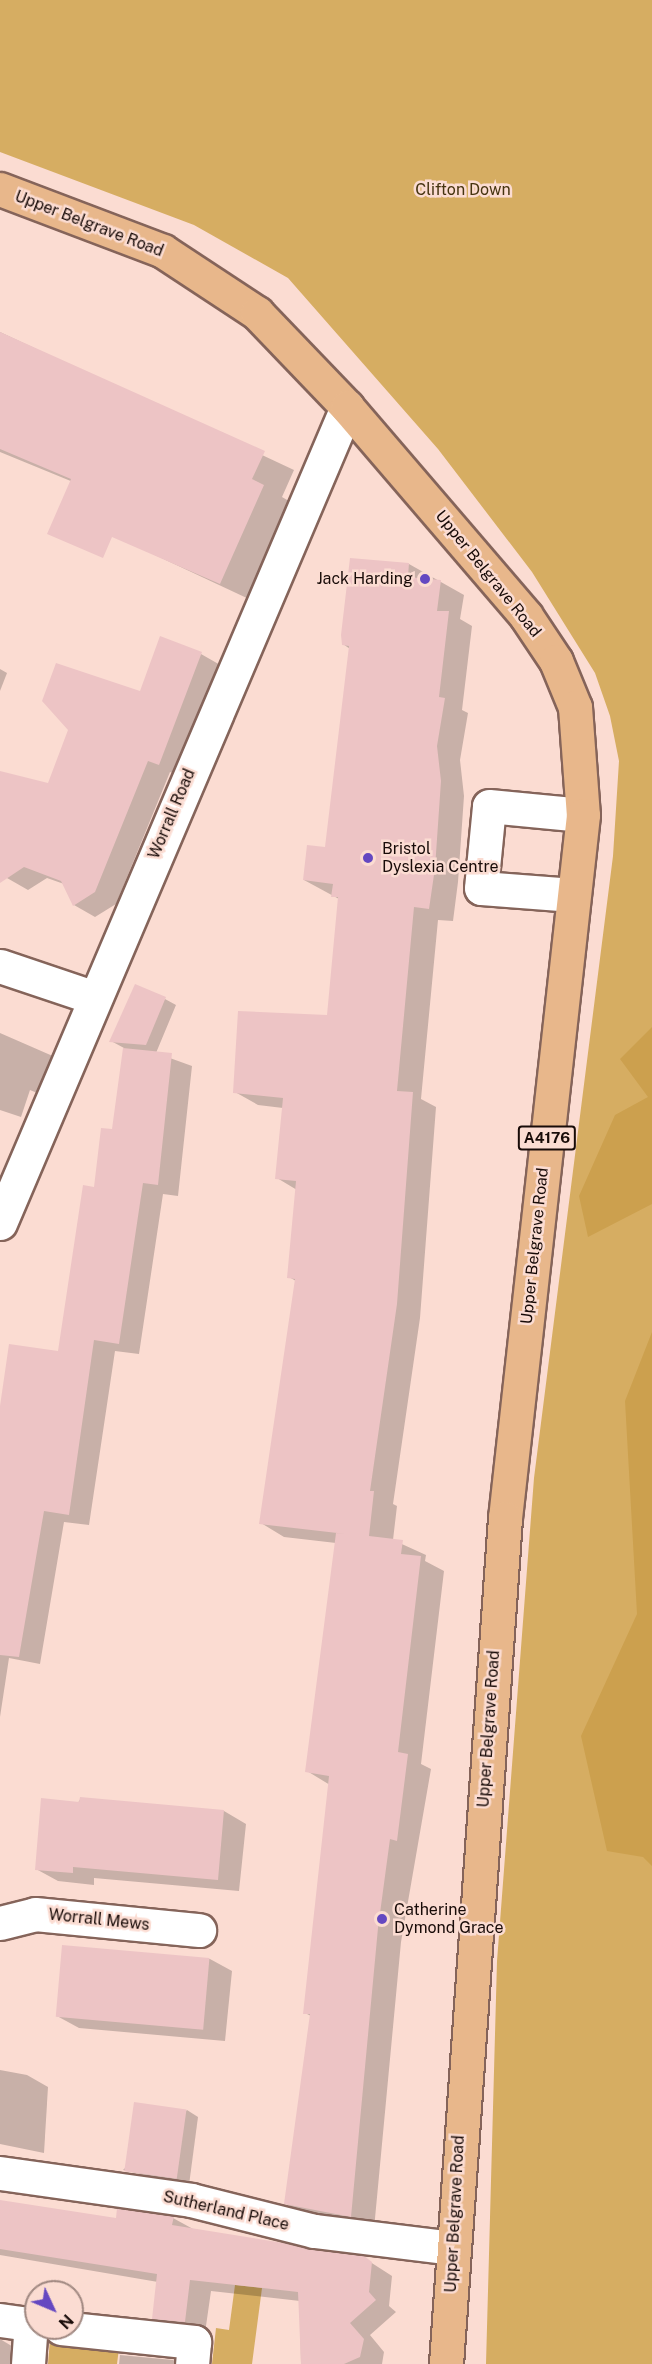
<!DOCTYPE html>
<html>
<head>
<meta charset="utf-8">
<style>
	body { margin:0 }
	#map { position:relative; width:652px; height:2364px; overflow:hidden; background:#fbdcd2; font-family:"Public Sans",sans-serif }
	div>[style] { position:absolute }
	.green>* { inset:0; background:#d6ad62 }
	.forest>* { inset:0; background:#cca04e }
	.shadow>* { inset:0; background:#0003 }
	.building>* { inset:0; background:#edc4c5; transform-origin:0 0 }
	.roads { filter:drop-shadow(2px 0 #85645a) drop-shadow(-2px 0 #85645a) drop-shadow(0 2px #85645a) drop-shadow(0 -2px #85645a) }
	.minor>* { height:33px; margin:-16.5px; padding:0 16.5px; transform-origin:16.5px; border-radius:16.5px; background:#fff }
	.major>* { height:33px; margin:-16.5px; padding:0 16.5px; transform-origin:16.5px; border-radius:16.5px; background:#e8b78b }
	.dots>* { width:16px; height:16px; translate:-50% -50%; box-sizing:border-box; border:3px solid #fbdcd2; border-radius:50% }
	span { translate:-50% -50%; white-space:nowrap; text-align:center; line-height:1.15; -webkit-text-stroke:5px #fbdcd2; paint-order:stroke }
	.shield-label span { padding:2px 4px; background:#fbdcd2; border:2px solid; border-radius:4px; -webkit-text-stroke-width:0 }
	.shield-label { font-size:15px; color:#180b08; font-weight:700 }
	.park-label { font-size:16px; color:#463410 }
	.street-label { font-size:16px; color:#180b08 }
	.poi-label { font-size:16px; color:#180b08 }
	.right { translate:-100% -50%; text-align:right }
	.left { translate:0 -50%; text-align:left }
	.north { position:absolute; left:24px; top:2280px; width:60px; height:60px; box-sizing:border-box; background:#fbdcd2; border:2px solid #a08881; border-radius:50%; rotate:134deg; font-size:16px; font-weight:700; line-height:24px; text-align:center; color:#180b08 }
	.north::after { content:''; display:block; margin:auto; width:21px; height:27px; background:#6448c1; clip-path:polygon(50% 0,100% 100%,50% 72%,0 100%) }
</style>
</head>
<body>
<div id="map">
	<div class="green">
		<i style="clip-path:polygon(0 0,652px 0,652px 2364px,486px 2364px,497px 1961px,534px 1478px,613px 856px,619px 761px,610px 716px,595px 673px,532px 572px,438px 449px,288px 278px,194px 225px,0 152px)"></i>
		<i style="clip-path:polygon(235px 2285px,262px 2288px,252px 2364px,212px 2364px,216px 2328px,229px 2330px)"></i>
		<i style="clip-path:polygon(50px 2340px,119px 2348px,117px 2364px,48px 2364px)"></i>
	</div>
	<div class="forest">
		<i style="clip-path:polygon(652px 1027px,652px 1204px,588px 1237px,579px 1196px,615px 1115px,648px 1097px,620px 1059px)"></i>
		<i style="clip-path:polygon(652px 1332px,652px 1866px,643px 1857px,607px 1851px,581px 1736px,637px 1614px,625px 1401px)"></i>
	</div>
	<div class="shadow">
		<i style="clip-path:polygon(0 332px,294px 470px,282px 497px,294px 504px,251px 600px,106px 532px,117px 500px,0 452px)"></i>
		<i style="clip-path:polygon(409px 564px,464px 595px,460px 619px,472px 626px,462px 710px,468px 713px,460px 760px,464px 796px,458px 882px,453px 921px,438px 920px,421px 1099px,436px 1107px,420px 1318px,393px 1504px,397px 1506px,393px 1540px,426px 1555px,425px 1561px,444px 1571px,421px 1764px,431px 1769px,401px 1942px,374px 2229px,309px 2217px,285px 2203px,311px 2016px,305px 2013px,330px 1785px,307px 1771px,336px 1543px,284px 1537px,261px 1523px,296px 1281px,289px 1277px,297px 1190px,277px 1178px,283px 1108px,258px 1105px,235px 1092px,328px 1017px,339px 899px,304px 880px,326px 849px,350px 649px,343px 644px)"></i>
		<i style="clip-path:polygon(201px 654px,222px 666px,181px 776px,170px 772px,116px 904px,95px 917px,74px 905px,64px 884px,47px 878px,28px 890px,7px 878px,0 866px,0 773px,49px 785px,141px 693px)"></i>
		<i style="clip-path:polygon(0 669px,7px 673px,0 691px)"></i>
		<i style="clip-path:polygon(165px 999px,176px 1005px,156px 1053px,192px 1066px,178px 1196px,163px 1194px,139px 1354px,115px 1351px,89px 1525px,64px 1522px,40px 1664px,9px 1658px,0 1717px,0 1418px,59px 1352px,113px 1131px,124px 1048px,111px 1041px)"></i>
		<i style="clip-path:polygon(0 1033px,55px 1057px,42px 1095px,30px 1090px,21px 1117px,0 1110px)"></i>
		<i style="clip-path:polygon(81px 1798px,224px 1811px,246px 1824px,239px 1891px,94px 1878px,94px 1885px,58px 1881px,36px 1869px)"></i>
		<i style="clip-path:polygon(63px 1946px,210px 1959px,232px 1971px,225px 2041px,79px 2028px,57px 2016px)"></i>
		<i style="clip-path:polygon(0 2070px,27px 2075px,48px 2087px,44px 2153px,0 2144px)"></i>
		<i style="clip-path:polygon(187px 2110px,198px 2117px,189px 2185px,123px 2170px)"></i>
		<i style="clip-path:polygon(0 2201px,104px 2219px,173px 2218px,193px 2229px,364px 2258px,392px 2276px,389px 2306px,396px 2312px,370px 2335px,384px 2352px,382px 2364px,301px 2364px,300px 2301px,211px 2291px,205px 2333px,174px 2330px,153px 2318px,158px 2282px,0 2255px)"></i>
		<i style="clip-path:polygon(0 2339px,15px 2348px,13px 2364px,0 2364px)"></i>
		<i style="clip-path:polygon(120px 2355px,173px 2360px,180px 2364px,119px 2364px)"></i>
	</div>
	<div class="building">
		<i style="clip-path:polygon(0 332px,265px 451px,252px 479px,264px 485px,220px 584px,112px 537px,103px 558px,47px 534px,71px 479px,0 449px)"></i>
		<i style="clip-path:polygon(350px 558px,409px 563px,408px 577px,441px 580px,437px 611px,449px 611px,439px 697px,445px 698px,437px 746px,441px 781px,435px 868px,429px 909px,414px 907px,397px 1091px,413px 1092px,397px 1304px,370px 1491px,374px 1491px,369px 1536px,403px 1540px,401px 1554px,421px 1556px,398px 1752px,408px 1754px,397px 1841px,390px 1839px,378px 1928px,351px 2217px,284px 2204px,310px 2014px,303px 2014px,329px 1776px,305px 1772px,336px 1533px,346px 1534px,259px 1524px,295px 1279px,287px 1278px,296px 1181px,275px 1179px,283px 1098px,233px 1093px,238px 1011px,327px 1015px,338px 897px,331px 897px,333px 884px,303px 880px,307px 845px,325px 847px,349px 646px,342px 645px,341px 635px)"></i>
		<i style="clip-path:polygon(160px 636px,202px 652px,159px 765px,148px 761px,95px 892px,73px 906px,61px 881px,24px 867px,0 883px,0 771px,48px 783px,68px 730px,42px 701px,56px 663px,140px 691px)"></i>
		<i style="clip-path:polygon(135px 984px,166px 997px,146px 1045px,109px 1042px)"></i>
		<i style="clip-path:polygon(123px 1048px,172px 1053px,158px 1185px,143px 1183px,119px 1344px,94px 1340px,69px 1515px,44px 1511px,19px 1657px,0 1655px,0 1406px,9px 1344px,58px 1351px,83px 1185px,94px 1187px,101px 1128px,112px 1129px)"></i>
		<i style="clip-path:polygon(80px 1797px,224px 1810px,218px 1880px,73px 1867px,73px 1873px,35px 1870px,41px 1798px,79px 1802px)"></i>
		<i style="left:62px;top:1945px;width:148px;height:72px;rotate:5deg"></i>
		<i style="left:134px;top:2102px;width:53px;height:70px;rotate:8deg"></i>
		<i style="clip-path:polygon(0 2200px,116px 2218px,117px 2208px,174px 2216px,172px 2225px,364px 2256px,372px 2262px,369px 2292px,376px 2300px,350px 2323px,364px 2339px,360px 2357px,344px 2364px,301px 2364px,298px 2292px,190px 2280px,185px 2322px,152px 2319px,157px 2274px,0 2249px)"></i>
	</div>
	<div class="roads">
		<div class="minor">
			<i style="left:573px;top:895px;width:92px;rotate:-175.6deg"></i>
			<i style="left:481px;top:888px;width:82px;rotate:-84.4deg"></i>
			<i style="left:489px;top:806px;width:94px;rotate:5.5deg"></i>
			<i style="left:0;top:966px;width:100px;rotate:18.6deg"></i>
			<i style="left:0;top:1223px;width:887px;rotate:-66.96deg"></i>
			<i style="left:0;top:1923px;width:36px;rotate:-14deg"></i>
			<i style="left:35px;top:1914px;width:165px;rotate:5.6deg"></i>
			<i style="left:0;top:2173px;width:193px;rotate:8deg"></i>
			<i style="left:191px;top:2200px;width:127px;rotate:14.1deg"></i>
			<i style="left:314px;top:2231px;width:139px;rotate:7deg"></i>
			<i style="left:0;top:2320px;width:36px;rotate:8deg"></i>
			<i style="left:61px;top:2328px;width:134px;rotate:6deg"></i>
			<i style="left:194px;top:2342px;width:22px;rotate:95deg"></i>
			<i style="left:28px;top:2364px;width:39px;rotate:-86deg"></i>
		</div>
		<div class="major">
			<i style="left:0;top:189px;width:174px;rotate:20.8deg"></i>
			<i style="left:163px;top:251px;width:113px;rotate:33.4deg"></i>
			<i style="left:257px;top:313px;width:130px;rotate:46.2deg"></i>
			<i style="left:347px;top:407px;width:275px;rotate:49.4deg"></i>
			<i style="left:526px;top:616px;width:54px;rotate:56.3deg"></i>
			<i style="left:556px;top:661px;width:50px;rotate:67.6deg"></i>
			<i style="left:575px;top:707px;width:108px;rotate:85.8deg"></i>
			<i style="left:583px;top:815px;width:707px;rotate:96.33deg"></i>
			<i style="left:505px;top:1518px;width:848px;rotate:93.99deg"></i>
		</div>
	</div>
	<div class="dots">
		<i style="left:425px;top:579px;background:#6448c1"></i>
		<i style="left:368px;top:858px;background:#6448c1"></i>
		<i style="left:382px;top:1919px;background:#6448c1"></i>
	</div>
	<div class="shield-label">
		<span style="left:547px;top:1138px">A4176</span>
	</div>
	<div class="park-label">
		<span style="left:463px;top:190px">Clifton Down</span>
	</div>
	<div class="street-label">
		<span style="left:89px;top:224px;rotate:21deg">Upper Belgrave Road</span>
		<span style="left:488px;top:574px;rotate:51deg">Upper Belgrave Road</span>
		<span style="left:172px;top:814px;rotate:-67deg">Worrall Road</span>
		<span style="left:535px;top:1246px;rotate:-84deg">Upper Belgrave Road</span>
		<span style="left:489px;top:1729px;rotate:-86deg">Upper Belgrave Road</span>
		<span style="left:99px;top:1920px;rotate:6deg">Worrall Mews</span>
		<span style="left:226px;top:2211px;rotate:13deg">Sutherland Place</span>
		<span style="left:455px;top:2214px;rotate:-87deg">Upper Belgrave Road</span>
	</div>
	<div class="poi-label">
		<span class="right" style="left:413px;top:579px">Jack Harding</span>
		<span class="left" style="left:382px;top:858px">Bristol<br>Dyslexia Centre</span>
		<span class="left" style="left:394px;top:1919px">Catherine<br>Dymond Grace</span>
	</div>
	<div class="north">N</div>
</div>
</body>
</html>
